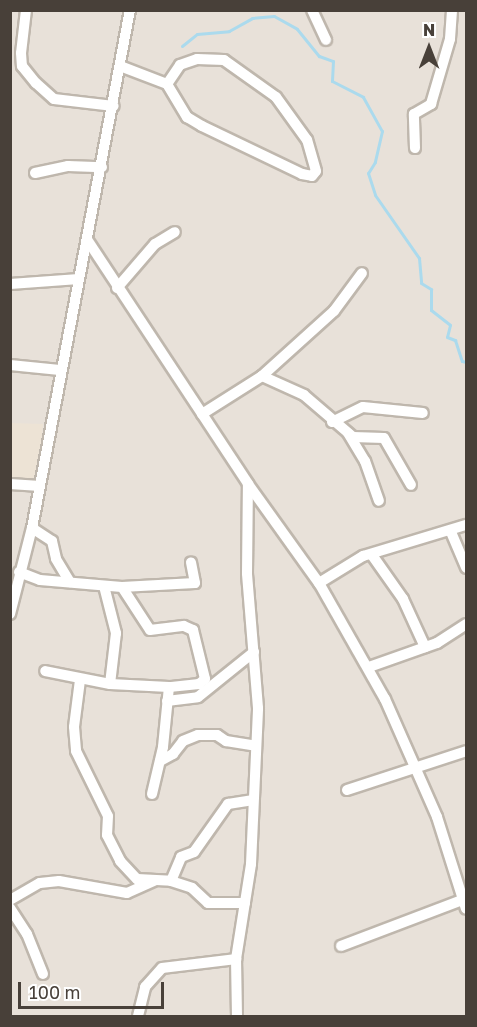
<!DOCTYPE html>
<html>
<head>
<meta charset="utf-8">
<style>
	body { margin:0 }
	#map { position:relative; width:477px; height:1027px; overflow:hidden; background:#f4f0eb; font-family:"Golos Text",sans-serif }
	div>[style] { position:absolute }
	.residential>* { inset:0; background:#e8e1d9; transform-origin:0 0 }
	.education>* { inset:0; background:#ede3d5 }
	.stream>* { height:3px; margin:-1.5px; padding:0 1.5px; transform-origin:1.5px; border-radius:1.5px; background:#abdaed }
	.roads { filter:drop-shadow(2px 0 #bfb7ad) drop-shadow(-2px 0 #bfb7ad) drop-shadow(0 2px #bfb7ad) drop-shadow(0 -2px #bfb7ad) }
	.street>* { height:10px; margin:-5px; padding:0 5px; transform-origin:5px; border-radius:5px; background:#fff }
	span { translate:-50% -50%; white-space:nowrap; text-align:center; line-height:1.15; -webkit-text-stroke:6px #fff; paint-order:stroke }
	.frame { position:absolute; inset:0; border:12px solid #484039; pointer-events:none }
	.north { position:absolute; left:399px; top:18px; width:60px; height:60px; -webkit-text-stroke:4px #fff; paint-order:stroke; rotate:0deg; font-size:16px; font-weight:700; line-height:24px; text-align:center; color:#484039 }
	.north::after { content:''; display:block; margin:auto; width:21px; height:27px; background:#484039; clip-path:polygon(50% 0,100% 100%,50% 72%,0 100%) }
	.scale { position:absolute; left:18px; top:982px; width:146px; height:27px; box-sizing:border-box; border:3px solid #484039; border-top:0; padding-left:8px; font-size:18px; line-height:21px; white-space:nowrap; color:#484039; -webkit-text-stroke:4px #fff; paint-order:stroke }
</style>
</head>
<body>
<div id="map">
	<div class="residential">
		<i style="left:11px;top:11px;width:455px;height:1005px"></i>
	</div>
	<div class="education">
		<i style="clip-path:polygon(10px 423px,43px 424px,37px 483px,11px 482px)"></i>
	</div>
	<div class="stream">
		<i style="left:182px;top:46px;width:19px;rotate:-39deg"></i>
		<i style="left:197px;top:34px;width:32px;rotate:-5deg"></i>
		<i style="left:229px;top:31px;width:26px;rotate:-29deg"></i>
		<i style="left:252px;top:18px;width:22px;rotate:-5deg"></i>
		<i style="left:274px;top:16px;width:26px;rotate:29deg"></i>
		<i style="left:297px;top:29px;width:35px;rotate:51deg"></i>
		<i style="left:319px;top:56px;width:15px;rotate:20deg"></i>
		<i style="left:333px;top:61px;width:20px;rotate:93deg"></i>
		<i style="left:332px;top:81px;width:35px;rotate:27deg"></i>
		<i style="left:363px;top:97px;width:39px;rotate:61deg"></i>
		<i style="left:382px;top:131px;width:32px;rotate:103deg"></i>
		<i style="left:375px;top:162px;width:13px;rotate:122deg"></i>
		<i style="left:368px;top:173px;width:23px;rotate:72deg"></i>
		<i style="left:375px;top:195px;width:77px;rotate:55.1deg"></i>
		<i style="left:419px;top:258px;width:25px;rotate:85deg"></i>
		<i style="left:421px;top:283px;width:12px;rotate:31deg"></i>
		<i style="left:431px;top:289px;width:21px;rotate:90deg"></i>
		<i style="left:431px;top:310px;width:24px;rotate:38deg"></i>
		<i style="left:450px;top:325px;width:12px;rotate:104deg"></i>
		<i style="left:447px;top:337px;width:9px;rotate:21deg"></i>
		<i style="left:455px;top:340px;width:22px;rotate:72deg"></i>
		<i style="left:462px;top:361px;width:4px;rotate:14deg"></i>
	</div>
	<div class="roads">
		<div class="street">
			<i style="left:26px;top:10px;width:43px;rotate:96.6deg"></i>
			<i style="left:21px;top:53px;width:13px;rotate:86deg"></i>
			<i style="left:22px;top:66px;width:22px;rotate:51deg"></i>
			<i style="left:36px;top:83px;width:24px;rotate:42deg"></i>
			<i style="left:54px;top:99px;width:60px;rotate:6.7deg"></i>
			<i style="left:312px;top:10px;width:33px;rotate:65deg"></i>
			<i style="left:120px;top:66px;width:50px;rotate:21deg"></i>
			<i style="left:167px;top:84px;width:39px;rotate:59deg"></i>
			<i style="left:187px;top:117px;width:17px;rotate:31deg"></i>
			<i style="left:202px;top:126px;width:111px;rotate:25.6deg"></i>
			<i style="left:302px;top:174px;width:10px;rotate:11deg"></i>
			<i style="left:312px;top:176px;width:6px;rotate:-51deg"></i>
			<i style="left:316px;top:171px;width:32px;rotate:-106deg"></i>
			<i style="left:307px;top:140px;width:53px;rotate:-125.8deg"></i>
			<i style="left:276px;top:97px;width:64px;rotate:-144.6deg"></i>
			<i style="left:224px;top:60px;width:27px;rotate:-178deg"></i>
			<i style="left:197px;top:59px;width:18px;rotate:161deg"></i>
			<i style="left:180px;top:65px;width:23px;rotate:124deg"></i>
			<i style="left:415px;top:148px;width:34px;rotate:-92deg"></i>
			<i style="left:414px;top:114px;width:20px;rotate:-30deg"></i>
			<i style="left:431px;top:104px;width:68px;rotate:-73.7deg"></i>
			<i style="left:450px;top:39px;width:29px;rotate:-86deg"></i>
			<i style="left:35px;top:173px;width:34px;rotate:-12deg"></i>
			<i style="left:68px;top:166px;width:34px;rotate:2deg"></i>
			<i style="left:88px;top:241px;width:291px;rotate:56.6deg"></i>
			<i style="left:10px;top:284px;width:69px;rotate:-4.1deg"></i>
			<i style="left:117px;top:288px;width:58px;rotate:-49.2deg"></i>
			<i style="left:155px;top:244px;width:23px;rotate:-31deg"></i>
			<i style="left:10px;top:365px;width:50px;rotate:5.7deg"></i>
			<i style="left:262px;top:376px;width:97px;rotate:-42.1deg"></i>
			<i style="left:334px;top:311px;width:47px;rotate:-53.6deg"></i>
			<i style="left:202px;top:414px;width:71px;rotate:-32.3deg"></i>
			<i style="left:262px;top:376px;width:46px;rotate:24.3deg"></i>
			<i style="left:304px;top:395px;width:65px;rotate:40.6deg"></i>
			<i style="left:353px;top:437px;width:31px;rotate:2deg"></i>
			<i style="left:384px;top:438px;width:54px;rotate:60.1deg"></i>
			<i style="left:332px;top:422px;width:34px;rotate:-26deg"></i>
			<i style="left:363px;top:407px;width:60px;rotate:5.7deg"></i>
			<i style="left:348px;top:433px;width:33px;rotate:59deg"></i>
			<i style="left:365px;top:461px;width:42px;rotate:70.7deg"></i>
			<i style="left:10px;top:484px;width:30px;rotate:4deg"></i>
			<i style="left:32px;top:528px;width:24px;rotate:33deg"></i>
			<i style="left:52px;top:541px;width:18px;rotate:77deg"></i>
			<i style="left:56px;top:559px;width:27px;rotate:59deg"></i>
			<i style="left:451px;top:532px;width:39px;rotate:67deg"></i>
			<i style="left:372px;top:555px;width:54px;rotate:54.8deg"></i>
			<i style="left:403px;top:599px;width:53px;rotate:65.4deg"></i>
			<i style="left:19px;top:572px;width:22px;rotate:21deg"></i>
			<i style="left:40px;top:580px;width:82px;rotate:4.9deg"></i>
			<i style="left:122px;top:587px;width:51px;rotate:56.9deg"></i>
			<i style="left:150px;top:630px;width:34px;rotate:-7deg"></i>
			<i style="left:184px;top:626px;width:10px;rotate:24deg"></i>
			<i style="left:193px;top:630px;width:50px;rotate:76.2deg"></i>
			<i style="left:205px;top:679px;width:8px;rotate:140deg"></i>
			<i style="left:199px;top:684px;width:30px;rotate:174deg"></i>
			<i style="left:169px;top:687px;width:59px;rotate:-177.1deg"></i>
			<i style="left:110px;top:684px;width:66px;rotate:-168.7deg"></i>
			<i style="left:319px;top:583px;width:52px;rotate:-31.5deg"></i>
			<i style="left:363px;top:556px;width:108px;rotate:-16.8deg"></i>
			<i style="left:104px;top:586px;width:49px;rotate:75.7deg"></i>
			<i style="left:116px;top:633px;width:51px;rotate:96.7deg"></i>
			<i style="left:122px;top:587px;width:73px;rotate:-3.1deg"></i>
			<i style="left:195px;top:583px;width:21px;rotate:-101deg"></i>
			<i style="left:10px;top:614px;width:89px;rotate:-75.7deg"></i>
			<i style="left:32px;top:528px;width:527px;rotate:-79.29deg"></i>
			<i style="left:369px;top:667px;width:72px;rotate:-19.4deg"></i>
			<i style="left:437px;top:643px;width:35px;rotate:-33deg"></i>
			<i style="left:80px;top:680px;width:47px;rotate:97.3deg"></i>
			<i style="left:74px;top:727px;width:24px;rotate:85deg"></i>
			<i style="left:76px;top:751px;width:72px;rotate:63.8deg"></i>
			<i style="left:108px;top:816px;width:19px;rotate:93deg"></i>
			<i style="left:107px;top:835px;width:29px;rotate:63deg"></i>
			<i style="left:120px;top:861px;width:25px;rotate:47deg"></i>
			<i style="left:137px;top:879px;width:34px;rotate:3deg"></i>
			<i style="left:171px;top:881px;width:22px;rotate:18deg"></i>
			<i style="left:192px;top:888px;width:22px;rotate:43deg"></i>
			<i style="left:208px;top:903px;width:37px"></i>
			<i style="left:167px;top:701px;width:31px;rotate:-7deg"></i>
			<i style="left:198px;top:697px;width:72px;rotate:-38.8deg"></i>
			<i style="left:160px;top:761px;width:15px;rotate:-28deg"></i>
			<i style="left:173px;top:754px;width:16px;rotate:-52deg"></i>
			<i style="left:183px;top:741px;width:16px;rotate:-22deg"></i>
			<i style="left:198px;top:735px;width:19px"></i>
			<i style="left:217px;top:735px;width:11px;rotate:34deg"></i>
			<i style="left:226px;top:741px;width:30px;rotate:9deg"></i>
			<i style="left:347px;top:790px;width:125px;rotate:-18.1deg"></i>
			<i style="left:152px;top:794px;width:48px;rotate:-76.8deg"></i>
			<i style="left:163px;top:747px;width:60px;rotate:-84.3deg"></i>
			<i style="left:171px;top:881px;width:26px;rotate:-67deg"></i>
			<i style="left:181px;top:857px;width:14px;rotate:-21deg"></i>
			<i style="left:194px;top:852px;width:59px;rotate:-54.7deg"></i>
			<i style="left:228px;top:804px;width:24px;rotate:-9deg"></i>
			<i style="left:10px;top:900px;width:34px;rotate:-30deg"></i>
			<i style="left:40px;top:883px;width:19px;rotate:-6deg"></i>
			<i style="left:59px;top:881px;width:69px;rotate:10deg"></i>
			<i style="left:127px;top:893px;width:30px;rotate:-24deg"></i>
			<i style="left:10px;top:908px;width:31px;rotate:57deg"></i>
			<i style="left:27px;top:934px;width:43px;rotate:68.2deg"></i>
			<i style="left:341px;top:946px;width:133px;rotate:-20.8deg"></i>
			<i style="left:138px;top:1016px;width:30px;rotate:-76deg"></i>
			<i style="left:145px;top:987px;width:25px;rotate:-48deg"></i>
			<i style="left:162px;top:968px;width:75px;rotate:-6.9deg"></i>
			<i style="left:237px;top:1016px;width:57px;rotate:-91deg"></i>
			<i style="left:236px;top:959px;width:96px;rotate:-81deg"></i>
			<i style="left:251px;top:864px;width:156px;rotate:-87.4deg"></i>
			<i style="left:258px;top:708px;width:135px;rotate:-94.7deg"></i>
			<i style="left:247px;top:573px;width:89px;rotate:-89.4deg"></i>
			<i style="left:248px;top:484px;width:122px;rotate:54.4deg"></i>
			<i style="left:319px;top:583px;width:133px;rotate:60.4deg"></i>
			<i style="left:385px;top:699px;width:129px;rotate:66.2deg"></i>
			<i style="left:437px;top:817px;width:96px;rotate:72.5deg"></i>
		</div>
	</div>
	<div class="frame"></div>
	<div class="north">N</div>
	<div class="scale">100 m</div>
</div>
</body>
</html>
